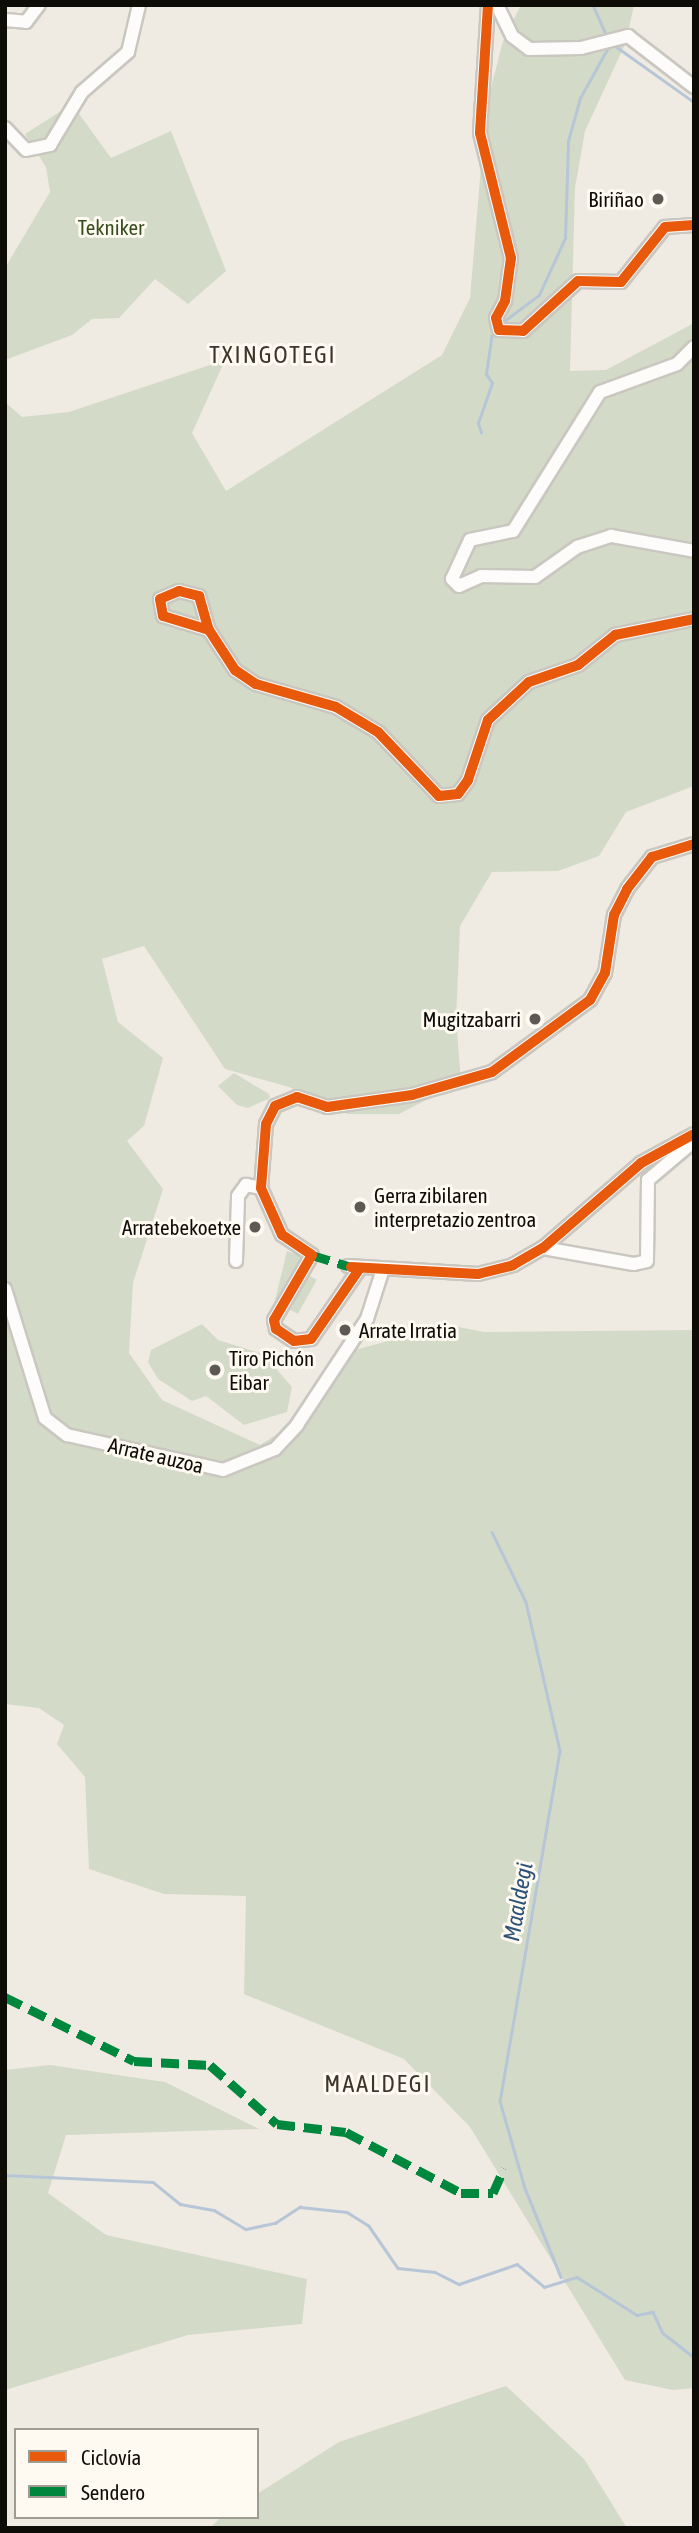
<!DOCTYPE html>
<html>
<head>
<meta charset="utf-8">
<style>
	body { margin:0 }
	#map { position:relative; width:699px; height:2533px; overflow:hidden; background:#efebe2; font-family:"Asap Condensed",sans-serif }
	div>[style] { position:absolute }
	.green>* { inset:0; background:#d4dac8; transform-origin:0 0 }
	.stream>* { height:2.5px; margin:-1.25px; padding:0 1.25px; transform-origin:1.25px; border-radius:1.25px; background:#b6c6d7 }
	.roads { filter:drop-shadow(2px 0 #cac7c0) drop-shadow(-2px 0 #cac7c0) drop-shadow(0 2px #cac7c0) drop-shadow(0 -2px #cac7c0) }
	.minor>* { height:12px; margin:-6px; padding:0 6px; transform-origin:6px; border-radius:6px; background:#fdfcfb }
	.quiet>* { height:9px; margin-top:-4.5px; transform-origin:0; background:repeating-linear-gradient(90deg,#00873e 0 18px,transparent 0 27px) }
	.cycleway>* { height:10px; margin:-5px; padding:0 5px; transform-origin:5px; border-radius:5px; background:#e8590c }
	.dots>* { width:19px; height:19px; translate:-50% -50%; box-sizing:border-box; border:4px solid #fefaf1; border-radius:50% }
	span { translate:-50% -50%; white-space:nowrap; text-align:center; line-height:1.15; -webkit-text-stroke:6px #fefaf1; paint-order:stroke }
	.poi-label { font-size:21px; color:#0e0c07 }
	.right { translate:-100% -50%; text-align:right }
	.left { translate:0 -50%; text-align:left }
	.park-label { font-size:21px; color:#374d1d }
	.street-label { font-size:21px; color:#0e0c07 }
	.water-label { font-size:23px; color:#2d5178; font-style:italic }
	.quarter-label { font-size:24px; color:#3d372b; letter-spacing:2px }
	.frame { position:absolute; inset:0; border:7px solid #0e0c07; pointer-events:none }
	.legend { position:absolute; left:14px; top:2428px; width:245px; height:91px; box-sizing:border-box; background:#fefaf1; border:2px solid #9e9b93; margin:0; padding:9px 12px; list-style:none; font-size:21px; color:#0e0c07 }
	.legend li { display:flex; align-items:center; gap:14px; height:35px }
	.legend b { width:35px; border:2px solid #9e9b93 }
</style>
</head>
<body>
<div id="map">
	<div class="green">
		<i style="clip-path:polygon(521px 5px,634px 5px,626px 42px,585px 131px,575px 188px,570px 371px,606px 370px,694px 323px,694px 786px,626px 812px,599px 856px,558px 871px,492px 872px,460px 926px,456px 1020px,461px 1082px,399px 1114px,348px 1114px,289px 1087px,225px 1069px,144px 946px,102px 959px,118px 1022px,163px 1058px,144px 1126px,127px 1141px,163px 1189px,133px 1283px,129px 1353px,162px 1400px,260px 1445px,285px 1429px,354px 1350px,449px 1325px,484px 1332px,694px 1330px,694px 2388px,673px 2390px,625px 2380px,470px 2127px,404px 2059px,244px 1994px,246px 1896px,164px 1894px,89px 1869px,85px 1777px,57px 1744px,64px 1725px,39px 1708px,5px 1704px,5px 402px,22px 417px,69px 412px,225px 360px,192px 433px,226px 491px,442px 355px,470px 298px,486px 107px,503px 41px)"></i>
		<i style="clip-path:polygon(72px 104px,111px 158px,171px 131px,226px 271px,188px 304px,155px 279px,119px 318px,92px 319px,72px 335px,5px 360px,5px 268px,50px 192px,46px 167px,25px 134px)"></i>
		<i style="clip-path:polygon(234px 1073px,269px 1094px,270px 1098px,248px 1108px,237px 1105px,218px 1086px)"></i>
		<i style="clip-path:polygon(287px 1251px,303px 1257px,274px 1318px,271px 1317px)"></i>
		<i style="left:308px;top:1275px;width:10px;height:39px;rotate:29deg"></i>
		<i style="clip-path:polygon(202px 1324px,218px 1340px,263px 1354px,292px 1387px,287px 1412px,244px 1425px,206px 1396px,192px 1401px,158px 1379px,148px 1362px,151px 1350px)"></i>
		<i style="clip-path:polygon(50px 2065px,165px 2082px,259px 2129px,66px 2135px,48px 2193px,106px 2235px,307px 2279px,302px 2324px,188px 2335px,5px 2390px,5px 2070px)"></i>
		<i style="clip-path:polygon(506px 2386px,584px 2459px,627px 2528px,210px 2528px,221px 2517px,257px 2517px,257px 2494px,339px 2442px)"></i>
	</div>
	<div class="stream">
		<i style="left:593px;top:5px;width:35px;rotate:66deg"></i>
		<i style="left:614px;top:45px;width:98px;rotate:35.5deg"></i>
		<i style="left:503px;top:322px;width:45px;rotate:-36.9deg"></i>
		<i style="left:539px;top:295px;width:63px;rotate:-65.5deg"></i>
		<i style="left:565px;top:238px;width:97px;rotate:-88.2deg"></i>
		<i style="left:568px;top:141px;width:45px;rotate:-74.4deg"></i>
		<i style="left:580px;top:98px;width:60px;rotate:-60.9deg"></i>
		<i style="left:481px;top:433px;width:10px;rotate:-107deg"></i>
		<i style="left:478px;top:423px;width:42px;rotate:-70.7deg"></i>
		<i style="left:492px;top:383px;width:11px;rotate:-124deg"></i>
		<i style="left:486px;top:374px;width:41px;rotate:-81.7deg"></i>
		<i style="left:492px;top:1532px;width:78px;rotate:64.1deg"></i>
		<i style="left:526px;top:1602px;width:153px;rotate:77.1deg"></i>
		<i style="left:560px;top:1751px;width:355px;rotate:99.7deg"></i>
		<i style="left:500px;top:2101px;width:91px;rotate:74deg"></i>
		<i style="left:525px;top:2188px;width:96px;rotate:68deg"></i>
		<i style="left:5px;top:2175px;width:148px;rotate:2.7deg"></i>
		<i style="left:153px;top:2182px;width:35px;rotate:39deg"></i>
		<i style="left:180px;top:2204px;width:35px;rotate:10deg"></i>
		<i style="left:214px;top:2210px;width:37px;rotate:31deg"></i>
		<i style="left:246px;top:2229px;width:30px;rotate:-12deg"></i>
		<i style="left:275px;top:2223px;width:30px;rotate:-33deg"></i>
		<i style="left:300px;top:2207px;width:47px;rotate:6.1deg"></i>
		<i style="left:347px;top:2212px;width:26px;rotate:32deg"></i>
		<i style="left:369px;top:2226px;width:51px;rotate:55.4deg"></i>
		<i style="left:398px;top:2268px;width:37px;rotate:6deg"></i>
		<i style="left:435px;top:2272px;width:27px;rotate:27deg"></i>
		<i style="left:459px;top:2284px;width:61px;rotate:-19deg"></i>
		<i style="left:517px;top:2264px;width:35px;rotate:40deg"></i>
		<i style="left:544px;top:2287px;width:34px;rotate:-17deg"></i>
		<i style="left:577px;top:2277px;width:71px;rotate:32.3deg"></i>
		<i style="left:637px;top:2315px;width:16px;rotate:-11deg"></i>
		<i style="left:653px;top:2312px;width:23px;rotate:65deg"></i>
		<i style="left:663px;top:2333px;width:39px;rotate:38deg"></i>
	</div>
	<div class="roads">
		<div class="minor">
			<i style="left:488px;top:5px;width:128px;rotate:93.6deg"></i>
			<i style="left:480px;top:133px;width:129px;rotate:76.1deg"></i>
			<i style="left:511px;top:258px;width:43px;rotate:97.9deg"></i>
			<i style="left:505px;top:301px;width:19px;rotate:118deg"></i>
			<i style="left:496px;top:318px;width:12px;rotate:76deg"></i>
			<i style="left:499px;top:330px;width:24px;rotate:2deg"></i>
			<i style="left:523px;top:331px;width:74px;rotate:-42.3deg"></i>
			<i style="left:578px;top:281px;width:43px;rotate:1.3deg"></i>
			<i style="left:621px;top:282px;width:70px;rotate:-51.3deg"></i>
			<i style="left:665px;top:227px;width:29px;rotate:-4deg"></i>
			<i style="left:497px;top:5px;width:34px;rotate:64deg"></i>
			<i style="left:512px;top:36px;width:21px;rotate:37deg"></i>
			<i style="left:529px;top:49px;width:52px;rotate:-1.1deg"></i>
			<i style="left:581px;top:48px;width:49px;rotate:-14.3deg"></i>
			<i style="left:628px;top:36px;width:83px;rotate:37.7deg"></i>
			<i style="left:5px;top:20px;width:21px;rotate:5deg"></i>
			<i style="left:26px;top:22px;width:21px;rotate:-53deg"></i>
			<i style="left:5px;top:128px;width:30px;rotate:46deg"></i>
			<i style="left:26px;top:150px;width:25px;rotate:-12deg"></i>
			<i style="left:50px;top:145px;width:62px;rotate:-58.9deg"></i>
			<i style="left:82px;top:92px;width:61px;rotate:-41deg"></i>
			<i style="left:128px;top:52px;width:48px;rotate:-76.8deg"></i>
			<i style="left:694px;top:347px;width:24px;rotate:135deg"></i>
			<i style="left:677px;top:364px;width:82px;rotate:160deg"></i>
			<i style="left:600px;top:392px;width:164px;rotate:122deg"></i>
			<i style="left:513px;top:531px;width:44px;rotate:168.2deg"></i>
			<i style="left:470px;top:540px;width:43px;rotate:114.8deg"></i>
			<i style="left:452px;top:579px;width:10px;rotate:45deg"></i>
			<i style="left:459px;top:586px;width:24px;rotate:-24deg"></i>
			<i style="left:481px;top:576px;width:54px;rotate:1.1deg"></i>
			<i style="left:535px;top:577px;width:52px;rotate:-35.5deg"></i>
			<i style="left:577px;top:547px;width:36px;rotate:-18deg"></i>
			<i style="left:611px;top:536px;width:84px;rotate:10.2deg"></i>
			<i style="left:209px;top:630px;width:48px;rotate:-163.1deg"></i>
			<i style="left:163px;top:616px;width:17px;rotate:-100deg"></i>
			<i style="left:160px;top:599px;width:21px;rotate:-23deg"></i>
			<i style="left:179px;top:591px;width:21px;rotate:14deg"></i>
			<i style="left:199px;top:596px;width:35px;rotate:74deg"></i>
			<i style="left:209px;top:630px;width:48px;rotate:57deg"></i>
			<i style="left:235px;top:670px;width:25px;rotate:34deg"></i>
			<i style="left:256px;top:684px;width:83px;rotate:16deg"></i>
			<i style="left:336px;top:707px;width:49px;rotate:30.8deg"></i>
			<i style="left:378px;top:732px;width:88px;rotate:46.4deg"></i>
			<i style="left:439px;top:796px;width:19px;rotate:-6deg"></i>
			<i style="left:458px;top:794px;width:17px;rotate:-54deg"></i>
			<i style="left:468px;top:780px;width:63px;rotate:-71.6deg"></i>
			<i style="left:488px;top:720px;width:56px;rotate:-42.8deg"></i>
			<i style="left:529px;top:682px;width:52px;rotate:-19.1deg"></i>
			<i style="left:578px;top:665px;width:48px;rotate:-39deg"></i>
			<i style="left:615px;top:635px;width:81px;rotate:-11.4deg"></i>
			<i style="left:543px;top:1248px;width:92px;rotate:10deg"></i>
			<i style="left:634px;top:1264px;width:13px;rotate:-13deg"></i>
			<i style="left:647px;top:1261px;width:81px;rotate:-89.3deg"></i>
			<i style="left:648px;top:1180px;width:59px;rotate:-40.2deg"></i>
			<i style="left:236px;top:1261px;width:65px;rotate:-88.2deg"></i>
			<i style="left:238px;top:1196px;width:14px;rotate:-54deg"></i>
			<i style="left:246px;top:1185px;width:15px;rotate:11deg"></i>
			<i style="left:348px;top:1266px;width:130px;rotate:3.5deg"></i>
			<i style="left:478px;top:1274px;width:36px;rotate:-14deg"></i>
			<i style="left:513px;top:1265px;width:34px;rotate:-30deg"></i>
			<i style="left:543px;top:1248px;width:130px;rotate:-40.9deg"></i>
			<i style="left:641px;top:1163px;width:60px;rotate:-28.7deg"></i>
			<i style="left:360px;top:1268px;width:86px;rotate:124.6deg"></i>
			<i style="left:311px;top:1339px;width:17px;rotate:173deg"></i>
			<i style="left:294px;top:1341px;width:22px;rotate:-146deg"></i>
			<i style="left:276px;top:1329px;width:9px;rotate:-103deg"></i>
			<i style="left:274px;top:1320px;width:75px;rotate:-59.7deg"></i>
			<i style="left:312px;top:1255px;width:36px;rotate:-146deg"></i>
			<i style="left:282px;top:1235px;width:51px;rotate:-114.1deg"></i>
			<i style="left:261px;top:1188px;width:64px;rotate:-85.5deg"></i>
			<i style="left:266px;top:1124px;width:20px;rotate:-63deg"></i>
			<i style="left:275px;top:1106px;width:24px;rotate:-22deg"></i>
			<i style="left:297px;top:1097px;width:32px;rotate:18deg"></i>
			<i style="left:327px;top:1107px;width:86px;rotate:-8deg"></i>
			<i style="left:412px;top:1095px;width:83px;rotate:-16deg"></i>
			<i style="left:492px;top:1072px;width:122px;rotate:-36.3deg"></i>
			<i style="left:590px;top:1000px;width:31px;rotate:-61deg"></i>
			<i style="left:605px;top:973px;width:59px;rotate:-81.2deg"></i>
			<i style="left:614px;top:915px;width:29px;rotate:-63deg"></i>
			<i style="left:627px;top:889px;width:41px;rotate:-52deg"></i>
			<i style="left:652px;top:857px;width:44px;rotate:-17.2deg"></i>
			<i style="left:5px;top:1289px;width:135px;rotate:72.8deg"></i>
			<i style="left:45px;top:1418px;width:28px;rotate:38deg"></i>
			<i style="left:67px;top:1435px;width:160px;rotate:12.6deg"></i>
			<i style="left:223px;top:1470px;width:56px;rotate:-22deg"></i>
			<i style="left:275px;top:1449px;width:33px;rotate:-47deg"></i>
			<i style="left:297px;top:1425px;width:127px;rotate:-56.6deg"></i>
			<i style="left:367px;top:1319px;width:52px;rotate:-72.3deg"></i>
		</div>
	</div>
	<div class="quiet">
		<i style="left:312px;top:1255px;width:38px;rotate:17deg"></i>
		<i style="left:5px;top:1997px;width:144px;rotate:26.4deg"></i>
		<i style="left:134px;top:2061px;width:76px;rotate:3deg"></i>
		<i style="left:210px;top:2065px;width:89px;rotate:41.4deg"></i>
		<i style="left:277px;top:2124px;width:69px;rotate:6.6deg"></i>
		<i style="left:346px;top:2132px;width:130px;rotate:27.9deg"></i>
		<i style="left:461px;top:2193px;width:32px"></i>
		<i style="left:493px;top:2193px;width:27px;rotate:-66deg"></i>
	</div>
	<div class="cycleway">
		<i style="left:488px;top:5px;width:128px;rotate:93.6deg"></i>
		<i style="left:480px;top:133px;width:129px;rotate:76.1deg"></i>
		<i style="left:511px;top:258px;width:43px;rotate:97.9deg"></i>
		<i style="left:505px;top:301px;width:19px;rotate:118deg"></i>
		<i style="left:496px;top:318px;width:12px;rotate:76deg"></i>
		<i style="left:499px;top:330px;width:24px;rotate:2deg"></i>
		<i style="left:523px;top:331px;width:74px;rotate:-42.3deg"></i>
		<i style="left:578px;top:281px;width:43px;rotate:1.3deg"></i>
		<i style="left:621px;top:282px;width:70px;rotate:-51.3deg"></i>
		<i style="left:665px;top:227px;width:29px;rotate:-4deg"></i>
		<i style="left:209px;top:630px;width:48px;rotate:-163.1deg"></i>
		<i style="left:163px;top:616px;width:17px;rotate:-100deg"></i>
		<i style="left:160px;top:599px;width:21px;rotate:-23deg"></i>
		<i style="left:179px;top:591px;width:21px;rotate:14deg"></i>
		<i style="left:199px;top:596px;width:35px;rotate:74deg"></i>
		<i style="left:209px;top:630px;width:48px;rotate:57deg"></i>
		<i style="left:235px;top:670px;width:25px;rotate:34deg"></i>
		<i style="left:256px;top:684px;width:83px;rotate:16deg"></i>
		<i style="left:336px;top:707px;width:49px;rotate:30.8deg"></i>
		<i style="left:378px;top:732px;width:88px;rotate:46.4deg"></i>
		<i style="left:439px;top:796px;width:19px;rotate:-6deg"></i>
		<i style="left:458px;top:794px;width:17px;rotate:-54deg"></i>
		<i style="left:468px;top:780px;width:63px;rotate:-71.6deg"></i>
		<i style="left:488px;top:720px;width:56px;rotate:-42.8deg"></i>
		<i style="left:529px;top:682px;width:52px;rotate:-19.1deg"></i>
		<i style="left:578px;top:665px;width:48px;rotate:-39deg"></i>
		<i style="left:615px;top:635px;width:81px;rotate:-11.4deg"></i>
		<i style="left:351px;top:1267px;width:127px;rotate:3.2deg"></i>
		<i style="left:478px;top:1274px;width:36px;rotate:-14deg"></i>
		<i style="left:513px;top:1265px;width:34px;rotate:-30deg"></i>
		<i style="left:543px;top:1248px;width:130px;rotate:-40.9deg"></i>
		<i style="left:641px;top:1163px;width:60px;rotate:-28.7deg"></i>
		<i style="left:360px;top:1268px;width:86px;rotate:124.6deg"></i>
		<i style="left:311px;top:1339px;width:17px;rotate:173deg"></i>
		<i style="left:294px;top:1341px;width:22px;rotate:-146deg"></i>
		<i style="left:276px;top:1329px;width:9px;rotate:-103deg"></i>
		<i style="left:274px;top:1320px;width:75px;rotate:-59.7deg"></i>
		<i style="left:312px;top:1255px;width:36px;rotate:-146deg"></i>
		<i style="left:282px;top:1235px;width:51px;rotate:-114.1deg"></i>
		<i style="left:261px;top:1188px;width:64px;rotate:-85.5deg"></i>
		<i style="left:266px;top:1124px;width:20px;rotate:-63deg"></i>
		<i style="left:275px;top:1106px;width:24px;rotate:-22deg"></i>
		<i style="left:297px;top:1097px;width:32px;rotate:18deg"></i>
		<i style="left:327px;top:1107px;width:86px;rotate:-8deg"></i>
		<i style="left:412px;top:1095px;width:83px;rotate:-16deg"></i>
		<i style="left:492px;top:1072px;width:122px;rotate:-36.3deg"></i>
		<i style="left:590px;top:1000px;width:31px;rotate:-61deg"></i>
		<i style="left:605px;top:973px;width:59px;rotate:-81.2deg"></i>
		<i style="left:614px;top:915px;width:29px;rotate:-63deg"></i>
		<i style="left:627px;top:889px;width:41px;rotate:-52deg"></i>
		<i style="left:652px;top:857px;width:44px;rotate:-17.2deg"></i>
	</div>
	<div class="dots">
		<i style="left:658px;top:199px;background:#5d5a54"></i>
		<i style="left:535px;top:1019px;background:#5d5a54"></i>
		<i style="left:360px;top:1207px;background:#5d5a54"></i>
		<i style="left:255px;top:1227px;background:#5d5a54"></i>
		<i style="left:345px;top:1330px;background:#5d5a54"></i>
		<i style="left:215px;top:1370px;background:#5d5a54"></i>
	</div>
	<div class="poi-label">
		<span class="right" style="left:644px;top:199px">Biriñao</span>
		<span class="right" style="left:521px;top:1019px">Mugitzabarri</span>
		<span class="left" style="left:374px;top:1207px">Gerra zibilaren<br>interpretazio zentroa</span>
		<span class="right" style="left:241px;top:1227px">Arratebekoetxe</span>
		<span class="left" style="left:359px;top:1330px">Arrate Irratia</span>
		<span class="left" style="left:229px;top:1370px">Tiro Pichón<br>Eibar</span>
	</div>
	<div class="park-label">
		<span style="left:111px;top:227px">Tekniker</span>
	</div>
	<div class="street-label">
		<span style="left:156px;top:1455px;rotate:13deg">Arrate auzoa</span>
	</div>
	<div class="water-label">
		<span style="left:518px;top:1902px;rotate:-80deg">Maaldegi</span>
	</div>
	<div class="quarter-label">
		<span style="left:273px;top:355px">TXINGOTEGI</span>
		<span style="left:378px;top:2084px">MAALDEGI</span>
	</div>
	<div class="frame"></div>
	<ul class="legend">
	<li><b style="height:9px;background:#e8590c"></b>Ciclovía</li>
	<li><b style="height:9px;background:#00873e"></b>Sendero</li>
	</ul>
</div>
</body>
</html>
